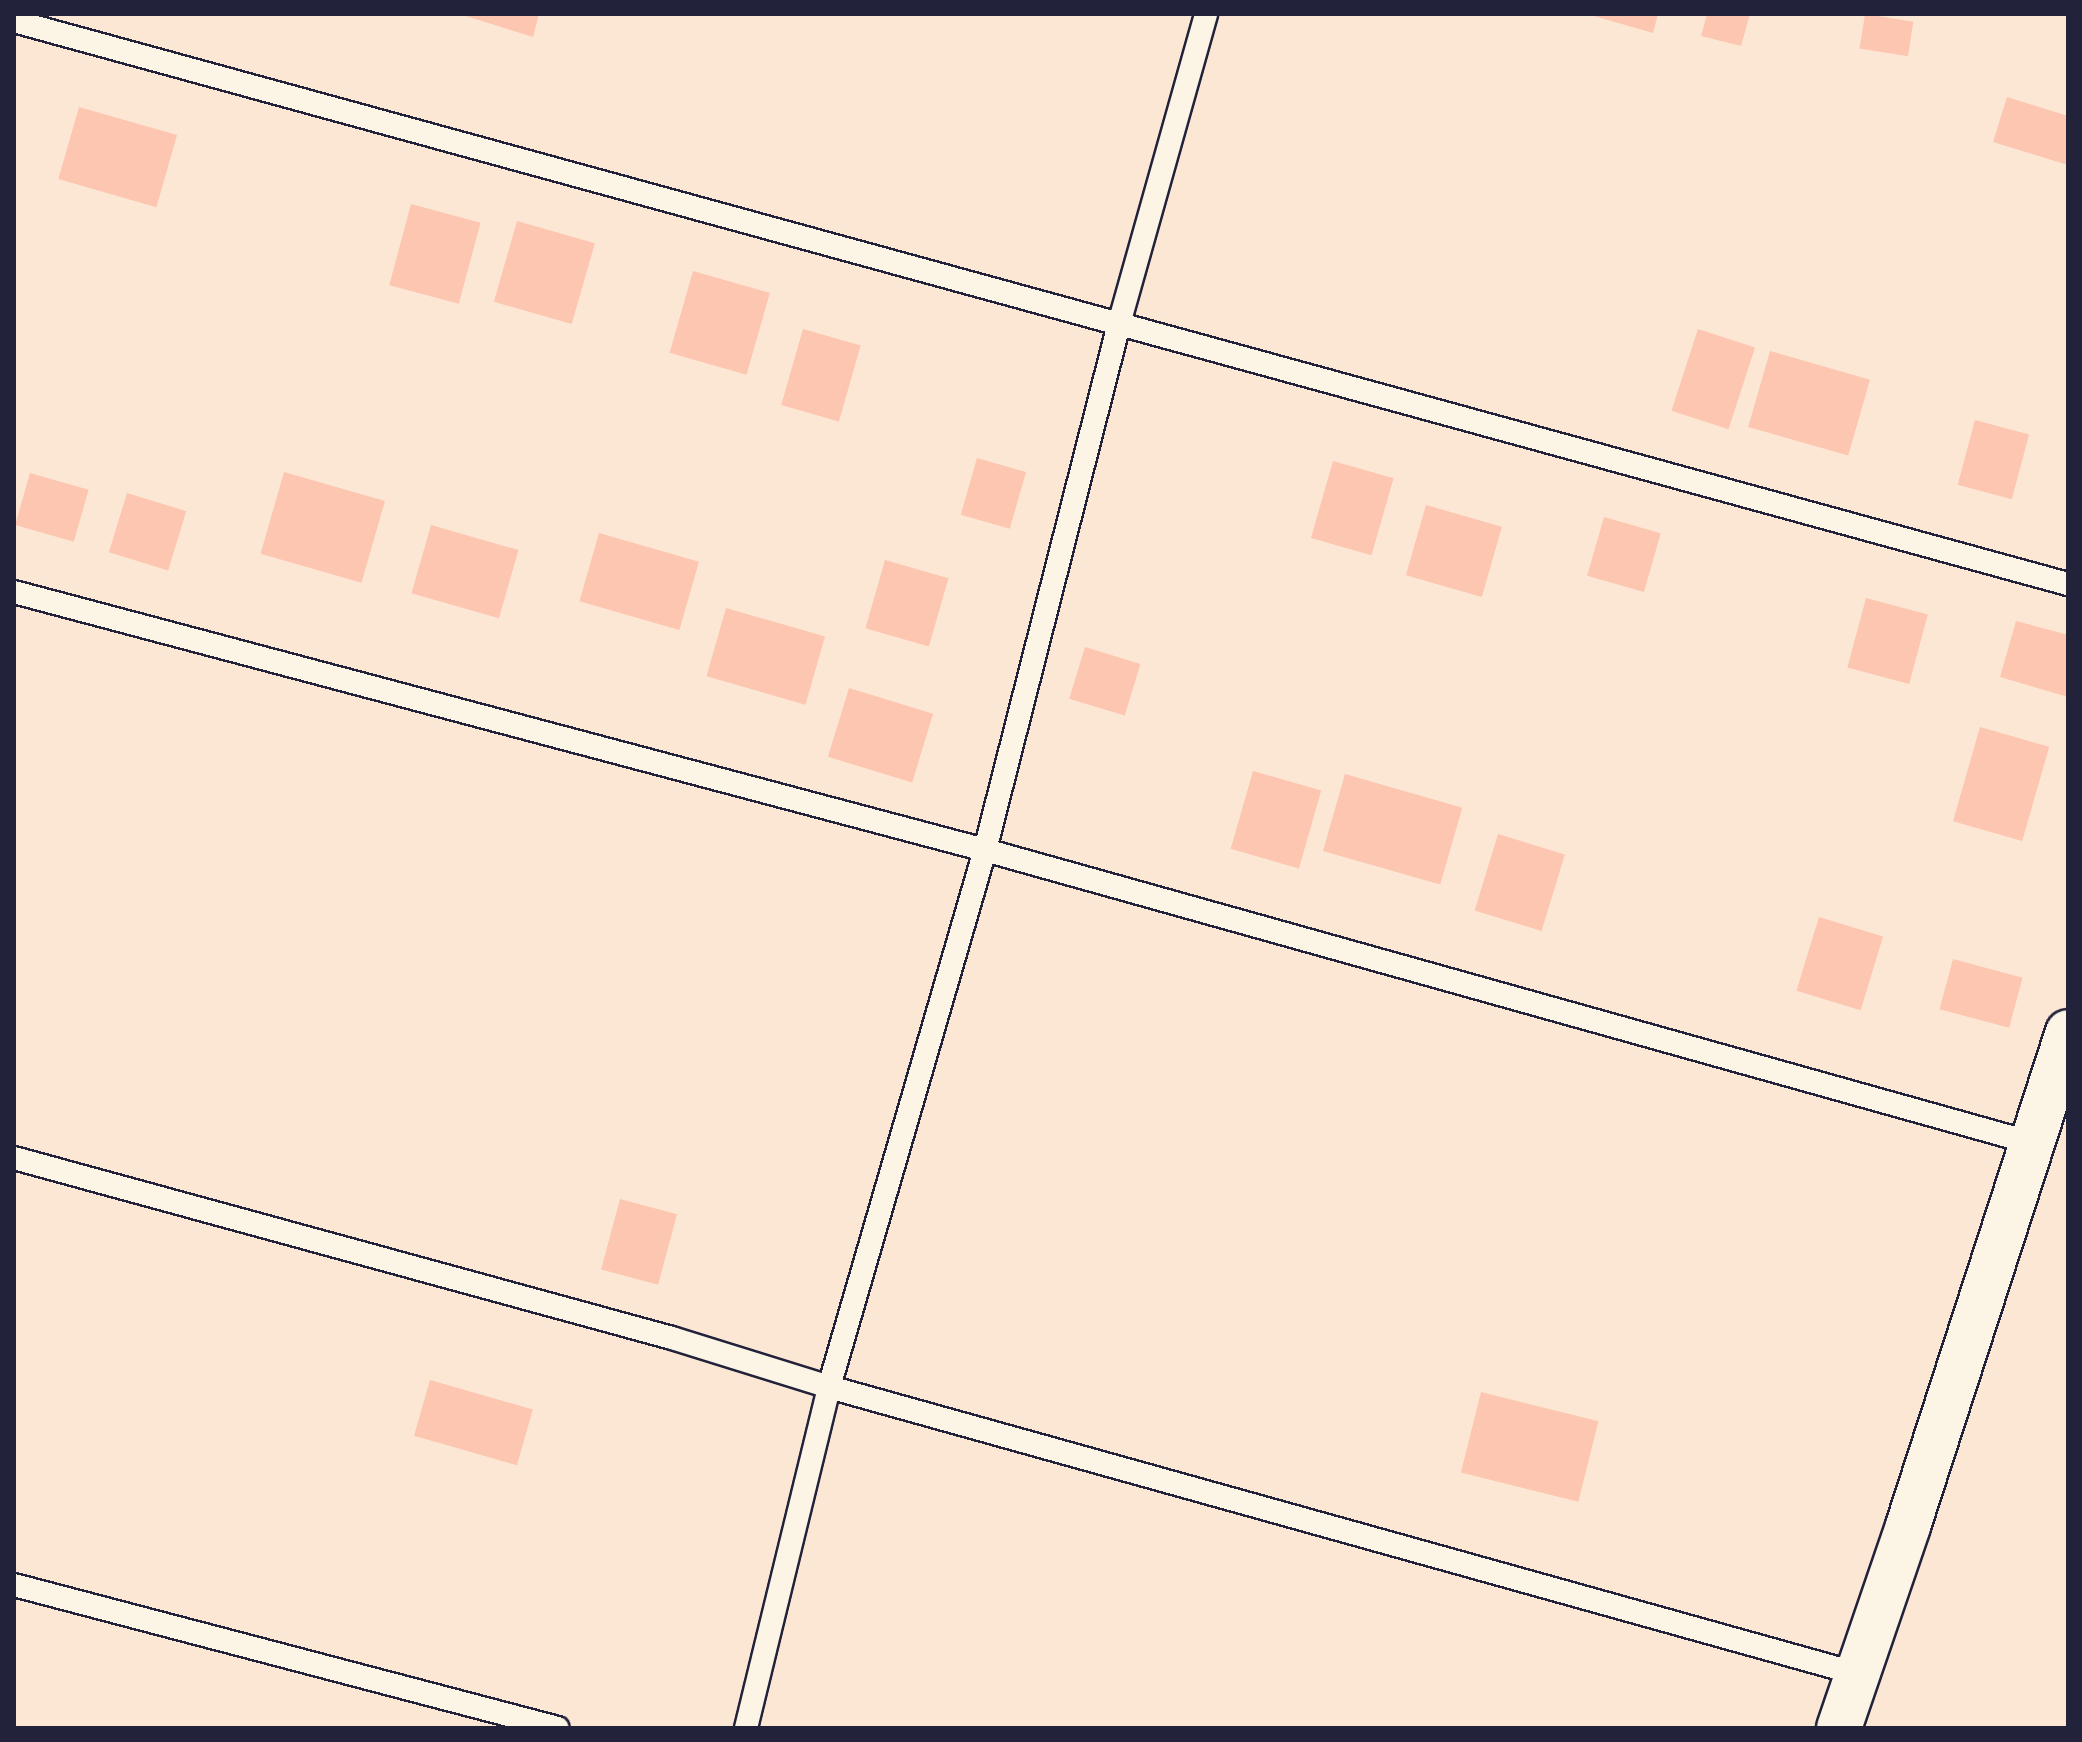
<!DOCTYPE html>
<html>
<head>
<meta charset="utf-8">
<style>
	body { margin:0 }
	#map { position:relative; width:2082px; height:1742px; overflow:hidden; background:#fce7d5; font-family:"Playpen Sans",sans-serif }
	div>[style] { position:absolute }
	.building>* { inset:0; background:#fdc6b0; transform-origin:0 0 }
	.roads { filter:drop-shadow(2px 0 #22223b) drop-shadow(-2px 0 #22223b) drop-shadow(0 2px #22223b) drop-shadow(0 -2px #22223b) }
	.service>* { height:22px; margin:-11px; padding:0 11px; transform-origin:11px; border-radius:11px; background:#fcf5e5 }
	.minor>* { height:44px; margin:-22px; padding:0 22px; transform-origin:22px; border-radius:22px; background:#fcf5e5 }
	span { translate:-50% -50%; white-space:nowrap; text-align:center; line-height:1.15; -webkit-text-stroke:6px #fcf5e5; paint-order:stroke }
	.frame { position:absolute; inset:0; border:16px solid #22223b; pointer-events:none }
</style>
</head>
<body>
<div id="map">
	<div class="building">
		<i style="clip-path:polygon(459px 14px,539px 14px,533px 37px)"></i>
		<i style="clip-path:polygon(1587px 14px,1658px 14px,1653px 33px)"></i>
		<i style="clip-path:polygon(1707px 14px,1750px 14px,1741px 46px,1701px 36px)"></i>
		<i style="left:1865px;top:14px;width:49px;height:35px;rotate:9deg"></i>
		<i style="clip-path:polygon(2007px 97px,2068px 116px,2068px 165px,1993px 142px)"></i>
		<i style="left:79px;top:107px;width:102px;height:75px;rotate:16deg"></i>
		<i style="left:411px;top:204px;width:72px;height:84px;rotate:15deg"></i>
		<i style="left:517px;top:221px;width:81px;height:84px;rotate:16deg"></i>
		<i style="left:693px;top:271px;width:80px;height:85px;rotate:16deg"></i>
		<i style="left:803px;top:329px;width:60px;height:79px;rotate:16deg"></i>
		<i style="left:1698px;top:329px;width:60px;height:86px;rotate:18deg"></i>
		<i style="left:1770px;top:351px;width:104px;height:79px;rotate:16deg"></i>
		<i style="left:1975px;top:420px;width:56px;height:67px;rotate:15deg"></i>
		<i style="left:977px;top:458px;width:51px;height:59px;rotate:16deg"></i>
		<i style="left:1333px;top:461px;width:63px;height:80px;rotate:16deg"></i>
		<i style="left:284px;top:472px;width:105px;height:85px;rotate:16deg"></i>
		<i style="left:30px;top:473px;width:61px;height:54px;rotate:16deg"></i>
		<i style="left:127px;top:493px;width:62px;height:62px;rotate:17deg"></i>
		<i style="left:1426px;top:505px;width:79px;height:73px;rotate:16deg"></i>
		<i style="left:1604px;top:517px;width:59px;height:61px;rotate:16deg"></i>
		<i style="left:431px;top:525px;width:91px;height:71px;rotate:16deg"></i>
		<i style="left:599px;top:533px;width:104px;height:71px;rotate:16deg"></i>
		<i style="left:885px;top:560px;width:66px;height:71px;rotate:16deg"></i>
		<i style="left:1866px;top:598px;width:64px;height:72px;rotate:15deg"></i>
		<i style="left:726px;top:608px;width:103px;height:71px;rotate:16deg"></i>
		<i style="clip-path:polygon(2016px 621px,2068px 635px,2068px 697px,2000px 677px)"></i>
		<i style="left:1085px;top:647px;width:58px;height:54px;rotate:17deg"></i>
		<i style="left:849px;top:688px;width:88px;height:72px;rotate:17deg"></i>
		<i style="left:1980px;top:727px;width:72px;height:98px;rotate:16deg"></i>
		<i style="left:1253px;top:771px;width:71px;height:81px;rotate:16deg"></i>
		<i style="left:1345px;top:774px;width:122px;height:80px;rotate:16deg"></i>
		<i style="left:1498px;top:834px;width:70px;height:80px;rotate:17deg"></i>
		<i style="left:1819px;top:917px;width:67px;height:77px;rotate:17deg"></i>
		<i style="left:1953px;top:959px;width:72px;height:52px;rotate:15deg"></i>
		<i style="left:620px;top:1199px;width:59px;height:73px;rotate:15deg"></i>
		<i style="left:430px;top:1380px;width:107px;height:58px;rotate:16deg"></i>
		<i style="left:1481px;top:1392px;width:121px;height:83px;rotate:14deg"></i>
	</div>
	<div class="roads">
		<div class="service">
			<i style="left:14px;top:21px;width:2130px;rotate:15.33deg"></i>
			<i style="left:14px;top:592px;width:1005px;rotate:14.88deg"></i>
			<i style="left:985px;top:850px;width:1087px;rotate:15.63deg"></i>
			<i style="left:14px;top:1158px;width:682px;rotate:15.3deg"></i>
			<i style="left:672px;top:1338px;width:164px;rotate:17.3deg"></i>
			<i style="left:829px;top:1387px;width:1068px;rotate:15.58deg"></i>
			<i style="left:14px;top:1585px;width:562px;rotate:14.73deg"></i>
			<i style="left:746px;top:1728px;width:351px;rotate:-76.3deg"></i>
			<i style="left:829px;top:1387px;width:559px;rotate:-73.8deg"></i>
			<i style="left:985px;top:850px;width:543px;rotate:-75.71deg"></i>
			<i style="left:1119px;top:324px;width:322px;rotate:-74.3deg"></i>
		</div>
		<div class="minor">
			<i style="left:1839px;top:1728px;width:213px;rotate:-71.1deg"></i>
			<i style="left:1908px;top:1526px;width:519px;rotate:-72.05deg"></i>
		</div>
	</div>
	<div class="frame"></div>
</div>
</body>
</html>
